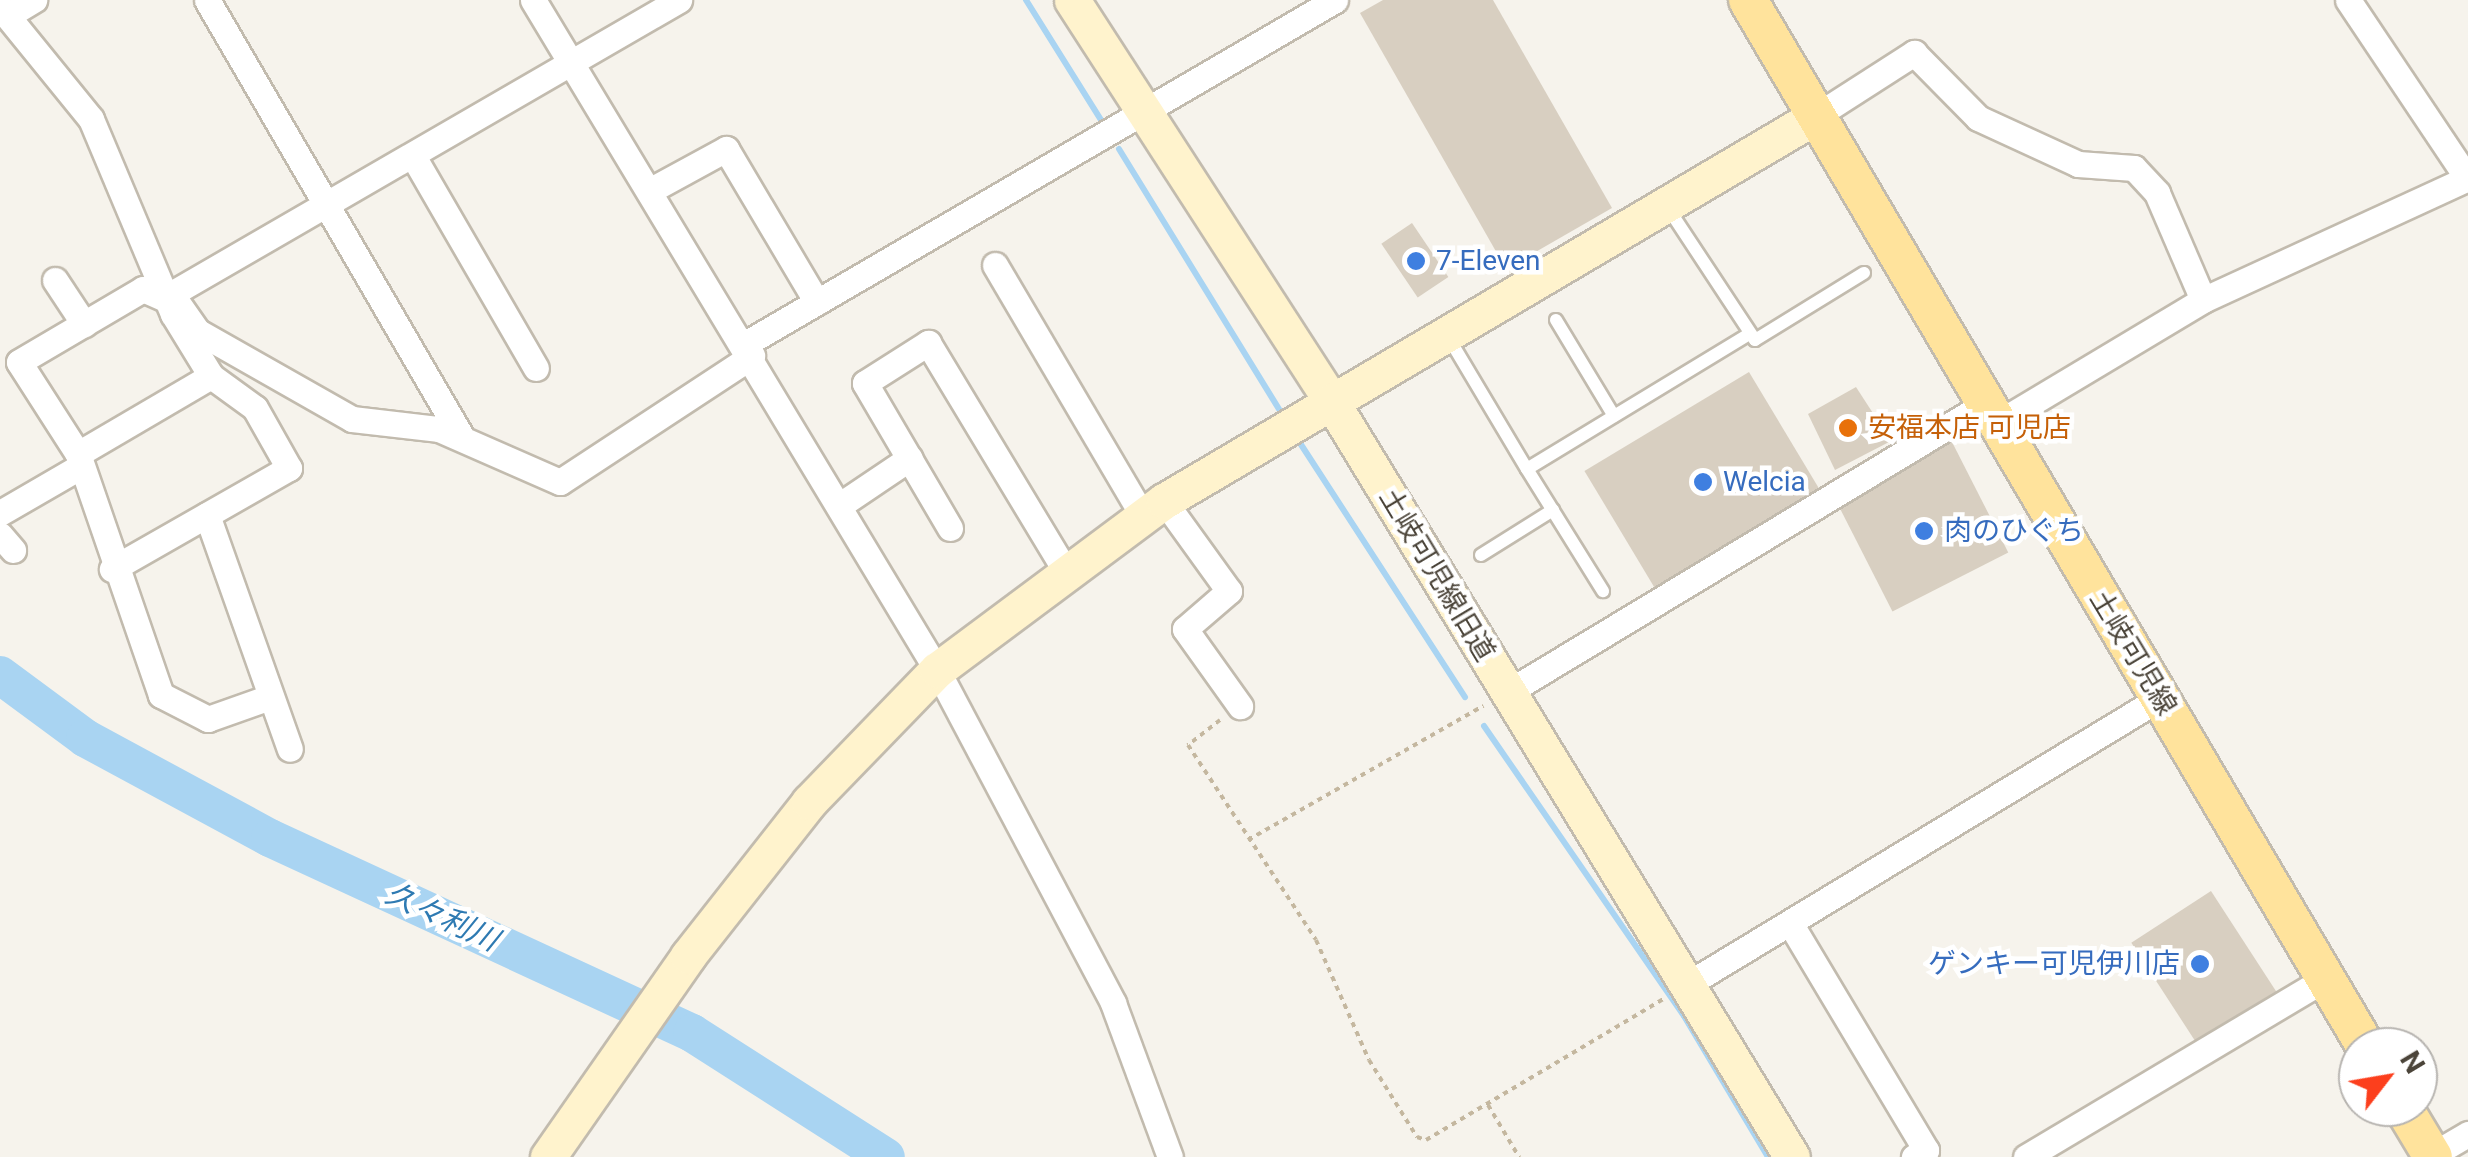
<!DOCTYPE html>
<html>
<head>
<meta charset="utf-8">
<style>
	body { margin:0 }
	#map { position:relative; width:2468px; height:1157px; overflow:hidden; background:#f6f3ec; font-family:Roboto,"Noto Sans JP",sans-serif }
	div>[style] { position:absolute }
	.stream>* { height:6px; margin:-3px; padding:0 3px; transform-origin:3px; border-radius:3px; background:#a9d4f2 }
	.river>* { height:38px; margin:-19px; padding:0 19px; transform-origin:19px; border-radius:19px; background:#a9d4f2 }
	.building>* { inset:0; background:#d8cfc1; transform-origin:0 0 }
	.path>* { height:4px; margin-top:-2px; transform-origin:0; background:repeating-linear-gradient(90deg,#c4b79f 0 5px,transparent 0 10px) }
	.roads { filter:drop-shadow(2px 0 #c2bbae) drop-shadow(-2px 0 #c2bbae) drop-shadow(0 2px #c2bbae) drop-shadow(0 -2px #c2bbae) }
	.lane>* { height:12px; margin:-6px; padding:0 6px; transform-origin:6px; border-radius:6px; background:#fff }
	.street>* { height:25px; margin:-12.5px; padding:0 12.5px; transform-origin:12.5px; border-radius:12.5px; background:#fff }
	.secondary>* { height:35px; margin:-17.5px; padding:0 17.5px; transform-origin:17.5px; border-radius:17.5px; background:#fff3cd }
	.primary>* { height:38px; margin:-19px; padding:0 19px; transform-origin:19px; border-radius:19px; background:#ffe39c }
	.dots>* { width:28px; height:28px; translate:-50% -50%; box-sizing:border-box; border:5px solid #fff; border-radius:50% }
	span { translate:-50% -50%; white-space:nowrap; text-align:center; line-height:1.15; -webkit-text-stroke:9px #fff; paint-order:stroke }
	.shop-label { font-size:28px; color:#366cbe }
	.left { translate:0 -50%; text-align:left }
	.right { translate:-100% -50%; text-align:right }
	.food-label { font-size:28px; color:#c56008 }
	.street-label { font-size:28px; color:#4b4439 }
	.water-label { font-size:30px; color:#2e7ab2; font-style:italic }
	.north { position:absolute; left:2338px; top:1027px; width:100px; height:100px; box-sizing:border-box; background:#fff; border:2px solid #b7b4b0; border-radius:50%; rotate:59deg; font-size:28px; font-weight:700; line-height:40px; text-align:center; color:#4b4439 }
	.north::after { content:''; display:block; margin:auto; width:35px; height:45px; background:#fc3f1d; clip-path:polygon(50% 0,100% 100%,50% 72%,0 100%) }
</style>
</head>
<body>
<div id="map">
	<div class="stream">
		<i style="left:1026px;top:0;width:142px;rotate:58deg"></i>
		<i style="left:1119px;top:149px;width:308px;rotate:58.4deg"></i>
		<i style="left:1300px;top:443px;width:303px;rotate:57deg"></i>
		<i style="left:1484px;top:726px;width:352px;rotate:55.4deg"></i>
		<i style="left:1684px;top:1016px;width:164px;rotate:59.2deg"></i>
	</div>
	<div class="river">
		<i style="left:0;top:675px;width:106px;rotate:36.5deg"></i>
		<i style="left:85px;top:738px;width:210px;rotate:28.4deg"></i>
		<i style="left:270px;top:838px;width:465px;rotate:24.8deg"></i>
		<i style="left:692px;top:1033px;width:230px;rotate:32.6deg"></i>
	</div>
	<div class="building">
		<i style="clip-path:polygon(1383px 0,1493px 0,1612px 208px,1506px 269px,1360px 13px)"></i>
		<i style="left:1412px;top:223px;width:65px;height:37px;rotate:56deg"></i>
		<i style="left:1749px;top:372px;width:140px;height:192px;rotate:59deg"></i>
		<i style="clip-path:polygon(1856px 387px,1891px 441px,1835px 470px,1808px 414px)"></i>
		<i style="left:1952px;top:442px;width:124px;height:130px;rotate:63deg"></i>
		<i style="left:2211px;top:891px;width:121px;height:95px;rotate:57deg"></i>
	</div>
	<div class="path">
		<i style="left:1220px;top:720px;width:41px;rotate:142deg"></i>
		<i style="left:1188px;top:745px;width:233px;rotate:56.7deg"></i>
		<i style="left:1316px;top:940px;width:131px;rotate:66.2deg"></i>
		<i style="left:1369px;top:1060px;width:91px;rotate:58.1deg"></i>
		<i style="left:1417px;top:1137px;width:9px;rotate:18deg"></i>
		<i style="left:1426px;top:1140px;width:276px;rotate:-30.7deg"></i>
		<i style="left:1248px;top:840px;width:271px;rotate:-29.7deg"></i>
		<i style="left:1488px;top:1105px;width:61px;rotate:59.2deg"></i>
	</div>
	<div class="roads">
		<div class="lane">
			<i style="left:1668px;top:208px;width:158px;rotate:56.6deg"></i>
			<i style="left:1755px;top:340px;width:128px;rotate:-31.6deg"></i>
			<i style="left:1556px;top:320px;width:112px;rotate:58.9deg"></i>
			<i style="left:1447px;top:335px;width:156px;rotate:59.2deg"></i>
			<i style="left:1527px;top:469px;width:256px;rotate:-31.3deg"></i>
			<i style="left:1527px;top:469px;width:144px;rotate:58.1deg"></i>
			<i style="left:1481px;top:555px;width:85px;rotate:-32deg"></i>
		</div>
		<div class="street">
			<i style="left:207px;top:0;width:505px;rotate:59.78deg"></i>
			<i style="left:533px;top:0;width:782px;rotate:58.91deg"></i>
			<i style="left:937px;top:670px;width:377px;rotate:62.1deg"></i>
			<i style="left:1113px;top:1003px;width:164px;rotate:69.7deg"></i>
			<i style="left:2348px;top:0;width:216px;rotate:56.2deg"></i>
			<i style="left:0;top:7px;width:144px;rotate:50.9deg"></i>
			<i style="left:91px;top:119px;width:212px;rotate:67.2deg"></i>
			<i style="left:173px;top:314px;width:73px;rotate:58.5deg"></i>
			<i style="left:211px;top:376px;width:54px;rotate:36deg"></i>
			<i style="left:255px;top:408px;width:69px;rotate:60.5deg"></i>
			<i style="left:289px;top:468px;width:204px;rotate:150.3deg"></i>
			<i style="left:12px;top:13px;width:26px;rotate:-31deg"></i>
			<i style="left:1816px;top:116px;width:117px;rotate:-32.7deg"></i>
			<i style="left:1914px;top:53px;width:91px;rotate:45.4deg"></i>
			<i style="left:1978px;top:118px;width:110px;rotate:24.7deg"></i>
			<i style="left:2078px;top:164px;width:56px;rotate:4.1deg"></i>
			<i style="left:2134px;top:168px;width:34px;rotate:47deg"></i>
			<i style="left:2157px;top:193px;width:116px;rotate:66.7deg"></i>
			<i style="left:413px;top:156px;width:245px;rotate:59.9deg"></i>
			<i style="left:649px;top:191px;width:88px;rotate:-28.6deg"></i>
			<i style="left:726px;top:149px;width:178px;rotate:59.3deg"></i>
			<i style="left:995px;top:265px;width:291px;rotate:59.5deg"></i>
			<i style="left:55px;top:280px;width:53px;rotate:56.6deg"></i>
			<i style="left:166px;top:297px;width:593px;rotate:-30.07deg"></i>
			<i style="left:745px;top:344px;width:683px;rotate:-30.24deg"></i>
			<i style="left:1996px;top:424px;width:241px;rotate:-30.9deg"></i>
			<i style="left:2203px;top:300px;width:292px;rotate:-24.7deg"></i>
			<i style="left:78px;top:454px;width:154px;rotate:-30.4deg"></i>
			<i style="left:1164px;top:501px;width:111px;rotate:54.2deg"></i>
			<i style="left:1229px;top:591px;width:58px;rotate:139.2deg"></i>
			<i style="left:1185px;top:629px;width:95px;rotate:54.5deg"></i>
			<i style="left:840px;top:505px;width:84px;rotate:-33.9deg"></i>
			<i style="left:0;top:513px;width:94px;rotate:-30.1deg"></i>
			<i style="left:207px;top:515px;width:248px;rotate:70.5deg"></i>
			<i style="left:950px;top:528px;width:168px;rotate:-120.4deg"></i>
			<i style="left:865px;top:383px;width:75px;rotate:-32.4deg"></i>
			<i style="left:928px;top:343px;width:265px;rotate:58.9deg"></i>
			<i style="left:0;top:535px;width:20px;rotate:49deg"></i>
			<i style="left:1508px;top:692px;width:557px;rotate:-31.12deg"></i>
			<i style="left:270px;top:697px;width:66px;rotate:160.5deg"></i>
			<i style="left:208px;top:719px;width:53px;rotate:-152.9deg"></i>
			<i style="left:161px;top:695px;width:255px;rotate:-109deg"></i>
			<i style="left:78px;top:454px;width:109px;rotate:-122.7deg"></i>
			<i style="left:19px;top:362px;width:144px;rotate:-30.5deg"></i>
			<i style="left:143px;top:289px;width:39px;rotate:24deg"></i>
			<i style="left:179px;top:305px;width:32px;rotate:55deg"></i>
			<i style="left:197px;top:331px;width:178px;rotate:29.6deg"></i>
			<i style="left:352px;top:419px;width:88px;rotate:6.6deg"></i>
			<i style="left:439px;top:429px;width:132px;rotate:23.7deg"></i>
			<i style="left:560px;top:482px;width:230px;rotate:-33.3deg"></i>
			<i style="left:1790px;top:923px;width:265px;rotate:59.1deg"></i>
			<i style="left:1926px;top:1150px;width:14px;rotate:150deg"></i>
			<i style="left:1688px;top:984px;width:552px;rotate:-31.21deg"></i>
			<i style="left:2432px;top:1155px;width:42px;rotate:-30.3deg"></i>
			<i style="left:2026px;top:1157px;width:348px;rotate:-30.8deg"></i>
		</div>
		<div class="secondary">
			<i style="left:1072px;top:0;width:477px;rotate:57.1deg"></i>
			<i style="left:1331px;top:401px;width:885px;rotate:58.63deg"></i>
			<i style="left:548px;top:1157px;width:245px;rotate:-55.1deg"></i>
			<i style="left:688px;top:956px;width:196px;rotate:-51.8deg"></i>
			<i style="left:809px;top:802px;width:184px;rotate:-45.9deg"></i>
			<i style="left:937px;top:670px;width:283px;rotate:-36.7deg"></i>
			<i style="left:1164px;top:501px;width:757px;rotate:-30.56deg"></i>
		</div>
		<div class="primary">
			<i style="left:1748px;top:0;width:1216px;rotate:59.45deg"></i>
			<i style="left:2403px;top:1107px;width:58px;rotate:59deg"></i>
		</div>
	</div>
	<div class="dots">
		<i style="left:1416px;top:261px;background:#3f7fe0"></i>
		<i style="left:1848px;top:428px;background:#e8710a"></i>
		<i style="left:1703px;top:482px;background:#3f7fe0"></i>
		<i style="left:1924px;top:531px;background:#3f7fe0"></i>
		<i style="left:2200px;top:964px;background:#3f7fe0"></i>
	</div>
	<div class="shop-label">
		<span class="left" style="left:1436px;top:261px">7-Eleven</span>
		<span class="left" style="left:1723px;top:482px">Welcia</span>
		<span class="left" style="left:1944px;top:531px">肉のひぐち</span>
		<span class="right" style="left:2180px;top:964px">ゲンキー可児伊川店</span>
	</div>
	<div class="food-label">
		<span class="left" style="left:1868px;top:428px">安福本店 可児店</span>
	</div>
	<div class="street-label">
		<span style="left:1437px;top:575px;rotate:59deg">土岐可児線旧道</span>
		<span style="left:2133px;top:653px;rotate:59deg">土岐可児線</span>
	</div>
	<div class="water-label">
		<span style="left:442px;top:917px;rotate:25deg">久々利川</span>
	</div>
	<div class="north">N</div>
</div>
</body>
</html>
